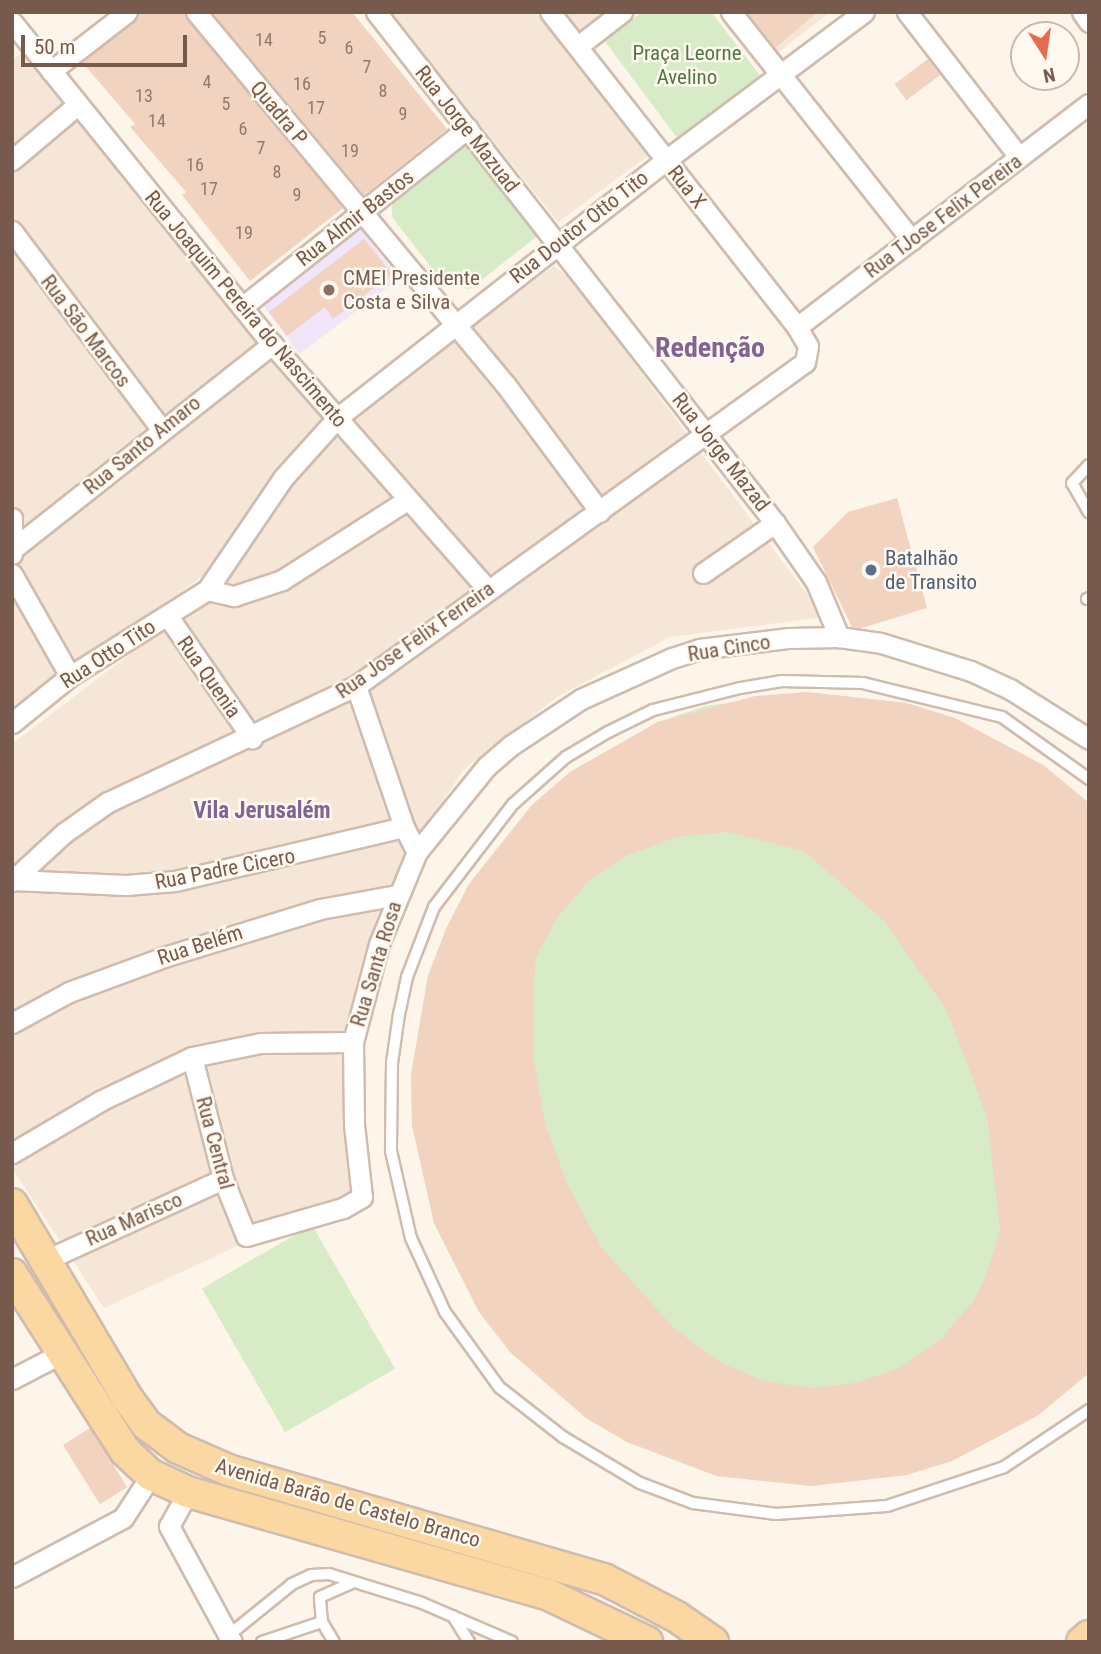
<!DOCTYPE html>
<html>
<head>
<meta charset="utf-8">
<style>
	body { margin:0 }
	#map { position:relative; width:1101px; height:1654px; overflow:hidden; background:#fdf5e9; font-family:"Roboto Condensed",sans-serif }
	div>[style] { position:absolute }
	.residential>* { inset:0; background:#f5e6d7 }
	.education>* { inset:0; background:#f1e5f9; transform-origin:0 0 }
	.green>* { inset:0; background:#d7ebc7; transform-origin:0 0 }
	.building>* { inset:0; background:#f2d3c0; transform-origin:0 0 }
	.roads { filter:drop-shadow(2px 0 #cfbcae) drop-shadow(-2px 0 #cfbcae) drop-shadow(0 2px #cfbcae) drop-shadow(0 -2px #cfbcae) }
	.service>* { height:10px; margin:-5px; padding:0 5px; transform-origin:5px; border-radius:5px; background:#fff }
	.minor>* { height:19px; margin:-9.5px; padding:0 9.5px; transform-origin:9.5px; border-radius:9.5px; background:#fff }
	.primary>* { height:30px; margin:-15px; padding:0 15px; transform-origin:15px; border-radius:15px; background:#fbd7a2 }
	.dots>* { width:19px; height:19px; translate:-50% -50%; box-sizing:border-box; border:4px solid #fff9f0; border-radius:50% }
	span { translate:-50% -50%; white-space:nowrap; text-align:center; line-height:1.15; -webkit-text-stroke:5px #fff9f0; paint-order:stroke }
	.number-label { font-size:18px; color:#967869 }
	.number-label span { -webkit-text-stroke-width:0 }
	.park-label { font-size:21px; color:#527841 }
	.street-label { font-size:21px; color:#785a4c }
	.education-label { font-size:21px; color:#785e54 }
	.left { translate:0 -50%; text-align:left }
	.service-label { font-size:21px; color:#4e5e75 }
	.neighbourhood-label { font-size:23px; color:#826494; font-weight:700 }
	.district-label { font-size:28px; color:#826494; font-weight:700 }
	.frame { position:absolute; inset:0; border:14px solid #785a4c; pointer-events:none }
	.north { position:absolute; left:1010px; top:21px; width:70px; height:70px; box-sizing:border-box; background:#fff9f0; border:2px solid #c9b9ae; border-radius:50%; rotate:168deg; font-size:19px; font-weight:700; line-height:28px; text-align:center; color:#785a4c }
	.north::after { content:''; display:block; margin:auto; width:24px; height:32px; background:#e76c4e; clip-path:polygon(50% 0,100% 100%,50% 72%,0 100%) }
	.scale { position:absolute; left:21px; top:35px; width:166px; height:32px; box-sizing:border-box; border:4px solid #785a4c; border-top:0; padding-left:9px; font-size:21px; line-height:24px; white-space:nowrap; color:#785a4c; -webkit-text-stroke:5px #fff9f0; paint-order:stroke }
</style>
</head>
<body>
<div id="map">
	<div class="residential">
		<i style="clip-path:polygon(390px 12px,535px 12px,648px 156px,558px 222px)"></i>
		<i style="clip-path:polygon(564px 12px,607px 12px,581px 34px)"></i>
		<i style="clip-path:polygon(741px 12px,830px 12px,776px 54px)"></i>
		<i style="clip-path:polygon(23px 52px,322px 417px,209px 571px,12px 719px,12px 60px)"></i>
		<i style="clip-path:polygon(554px 266px,571px 279px,824px 617px,670px 637px,557px 697px,464px 769px,411px 850px,368px 944px,349px 1030px,354px 1192px,104px 1308px,12px 1168px,12px 744px,230px 578px,289px 481px,349px 417px)"></i>
	</div>
	<div class="education">
		<i style="left:360px;top:228px;width:64px;height:124px;rotate:53deg"></i>
	</div>
	<div class="green">
		<i style="clip-path:polygon(642px 12px,711px 12px,765px 82px,681px 143px,604px 40px)"></i>
		<i style="clip-path:polygon(466px 140px,540px 234px,470px 289px,444px 284px,392px 217px,392px 199px)"></i>
		<i style="clip-path:polygon(806px 692px,906px 703px,954px 718px,1043px 765px,1089px 803px,1089px 1373px,1037px 1416px,952px 1461px,906px 1475px,811px 1486px,717px 1476px,627px 1442px,586px 1418px,511px 1352px,479px 1312px,434px 1223px,412px 1125px,411px 1075px,428px 976px,446px 929px,469px 884px,532px 805px,570px 772px,658px 722px,706px 706px)"></i>
		<i style="left:312px;top:1225px;width:166px;height:127px;rotate:60deg"></i>
	</div>
	<div class="building">
		<i style="clip-path:polygon(140px 12px,184px 12px,343px 208px,250px 281px,182px 195px,186px 192px,130px 127px,135px 124px,82px 62px)"></i>
		<i style="clip-path:polygon(212px 12px,352px 12px,447px 129px,364px 195px)"></i>
		<i style="clip-path:polygon(747px 12px,818px 12px,775px 48px)"></i>
		<i style="left:928px;top:59px;width:20px;height:42px;rotate:53deg"></i>
		<i style="clip-path:polygon(364px 239px,392px 274px,333px 319px,325px 307px,287px 336px,269px 312px)"></i>
		<i style="clip-path:polygon(897px 498px,927px 608px,862px 628px,852px 627px,813px 547px,848px 512px)"></i>
		<i style="clip-path:polygon(evenodd,806px 692px,906px 703px,955px 718px,1043px 765px,1089px 803px,1089px 1373px,1037px 1416px,952px 1461px,906px 1475px,811px 1486px,717px 1476px,627px 1442px,586px 1418px,510px 1352px,479px 1312px,434px 1223px,412px 1125px,411px 1075px,428px 976px,446px 929px,469px 884px,532px 805px,570px 772px,658px 722px,755px 696px,806px 692px,728px 832px,804px 851px,885px 922px,947px 1011px,987px 1117px,1000px 1230px,985px 1278px,974px 1300px,941px 1339px,900px 1368px,856px 1383px,810px 1388px,764px 1381px,721px 1363px,674px 1328px,602px 1248px,568px 1186px,545px 1123px,533px 1057px,533px 991px,536px 957px,558px 916px,589px 881px,628px 855px,677px 837px,728px 832px)"></i>
		<i style="left:90px;top:1428px;width:70px;height:32px;rotate:58deg"></i>
	</div>
	<div class="roads">
		<div class="service">
			<i style="left:1089px;top:465px;width:25px;rotate:133deg"></i>
			<i style="left:1072px;top:483px;width:34px;rotate:60deg"></i>
			<i style="left:1087px;top:599px;width:2px;rotate:-27deg"></i>
			<i style="left:1089px;top:779px;width:107px;rotate:-144.5deg"></i>
			<i style="left:1002px;top:717px;width:143px;rotate:-166.3deg"></i>
			<i style="left:863px;top:683px;width:81px;rotate:-178.6deg"></i>
			<i style="left:782px;top:681px;width:43px;rotate:170.5deg"></i>
			<i style="left:740px;top:688px;width:90px;rotate:165.8deg"></i>
			<i style="left:653px;top:710px;width:50px;rotate:153.9deg"></i>
			<i style="left:608px;top:732px;width:49px;rotate:149.2deg"></i>
			<i style="left:566px;top:757px;width:71px;rotate:138.4deg"></i>
			<i style="left:513px;top:804px;width:130px;rotate:127.5deg"></i>
			<i style="left:434px;top:907px;width:75px;rotate:111.1deg"></i>
			<i style="left:407px;top:977px;width:38px;rotate:102deg"></i>
			<i style="left:399px;top:1014px;width:49px;rotate:98.1deg"></i>
			<i style="left:392px;top:1063px;width:88px;rotate:90.7deg"></i>
			<i style="left:391px;top:1151px;width:89px;rotate:77.1deg"></i>
			<i style="left:411px;top:1238px;width:81px;rotate:65.3deg"></i>
			<i style="left:445px;top:1312px;width:92px;rotate:54.2deg"></i>
			<i style="left:499px;top:1387px;width:81px;rotate:38deg"></i>
			<i style="left:563px;top:1437px;width:90px;rotate:30.9deg"></i>
			<i style="left:640px;top:1483px;width:57px;rotate:20.7deg"></i>
			<i style="left:693px;top:1503px;width:84px;rotate:7.5deg"></i>
			<i style="left:776px;top:1514px;width:111px;rotate:-4.1deg"></i>
			<i style="left:887px;top:1506px;width:123px;rotate:-18.4deg"></i>
			<i style="left:1004px;top:1467px;width:102px;rotate:-33.8deg"></i>
			<i style="left:453px;top:1616px;width:31px;rotate:58deg"></i>
			<i style="left:322px;top:1622px;width:25px;rotate:-95deg"></i>
			<i style="left:320px;top:1597px;width:36px;rotate:-24deg"></i>
			<i style="left:229px;top:1635px;width:81px;rotate:-39deg"></i>
			<i style="left:292px;top:1584px;width:21px;rotate:-25deg"></i>
			<i style="left:311px;top:1575px;width:18px;rotate:-3deg"></i>
			<i style="left:329px;top:1574px;width:97px;rotate:17.3deg"></i>
			<i style="left:422px;top:1603px;width:98px;rotate:23.4deg"></i>
			<i style="left:262px;top:1642px;width:63px;rotate:-18.4deg"></i>
			<i style="left:322px;top:1622px;width:23px;rotate:59deg"></i>
		</div>
		<div class="minor">
			<i style="left:196px;top:12px;width:484px;rotate:50.3deg"></i>
			<i style="left:505px;top:384px;width:159px;rotate:53.4deg"></i>
			<i style="left:376px;top:12px;width:648px;rotate:52.02deg"></i>
			<i style="left:775px;top:523px;width:72px;rotate:55.2deg"></i>
			<i style="left:816px;top:582px;width:60px;rotate:67.3deg"></i>
			<i style="left:731px;top:12px;width:291px;rotate:51.6deg"></i>
			<i style="left:907px;top:12px;width:183px;rotate:52.3deg"></i>
			<i style="left:1082px;top:12px;width:12px;rotate:55deg"></i>
			<i style="left:12px;top:22px;width:414px;rotate:51.1deg"></i>
			<i style="left:272px;top:344px;width:327px;rotate:48.7deg"></i>
			<i style="left:578px;top:46px;width:56px;rotate:-37.7deg"></i>
			<i style="left:51px;top:71px;width:96px;rotate:-37.8deg"></i>
			<i style="left:12px;top:160px;width:85px;rotate:-40.2deg"></i>
			<i style="left:12px;top:231px;width:248px;rotate:53deg"></i>
			<i style="left:242px;top:307px;width:288px;rotate:-38.4deg"></i>
			<i style="left:797px;top:327px;width:367px;rotate:-37.4deg"></i>
			<i style="left:12px;top:518px;width:36px;rotate:90deg"></i>
			<i style="left:14px;top:548px;width:329px;rotate:-38.3deg"></i>
			<i style="left:703px;top:573px;width:88px;rotate:-34.8deg"></i>
			<i style="left:12px;top:574px;width:117px;rotate:60.4deg"></i>
			<i style="left:207px;top:590px;width:28px;rotate:13deg"></i>
			<i style="left:234px;top:596px;width:51px;rotate:-18.4deg"></i>
			<i style="left:282px;top:580px;width:148px;rotate:-32.6deg"></i>
			<i style="left:167px;top:615px;width:150px;rotate:55.4deg"></i>
			<i style="left:356px;top:686px;width:149px;rotate:71.2deg"></i>
			<i style="left:12px;top:723px;width:75px;rotate:-39deg"></i>
			<i style="left:70px;top:676px;width:162px;rotate:-32.1deg"></i>
			<i style="left:207px;top:590px;width:135px;rotate:-55.8deg"></i>
			<i style="left:283px;top:478px;width:81px;rotate:-48deg"></i>
			<i style="left:337px;top:418px;width:418px;rotate:-38.1deg"></i>
			<i style="left:666px;top:160px;width:247px;rotate:-36.8deg"></i>
			<i style="left:13px;top:880px;width:113px;rotate:2.5deg"></i>
			<i style="left:126px;top:885px;width:49px;rotate:-4.7deg"></i>
			<i style="left:175px;top:881px;width:235px;rotate:-13.3deg"></i>
			<i style="left:404px;top:827px;width:28px;rotate:63deg"></i>
			<i style="left:12px;top:881px;width:71px;rotate:-42.7deg"></i>
			<i style="left:64px;top:833px;width:54px;rotate:-35.2deg"></i>
			<i style="left:108px;top:802px;width:274px;rotate:-25.1deg"></i>
			<i style="left:356px;top:686px;width:554px;rotate:-35.81deg"></i>
			<i style="left:805px;top:362px;width:16px;rotate:-79deg"></i>
			<i style="left:808px;top:346px;width:22px;rotate:-120deg"></i>
			<i style="left:797px;top:327px;width:400px;rotate:-128.1deg"></i>
			<i style="left:12px;top:1023px;width:65px;rotate:-28.5deg"></i>
			<i style="left:69px;top:992px;width:101px;rotate:-20.2deg"></i>
			<i style="left:164px;top:957px;width:163px;rotate:-17.1deg"></i>
			<i style="left:320px;top:909px;width:78px;rotate:-10.3deg"></i>
			<i style="left:192px;top:1057px;width:126px;rotate:75.7deg"></i>
			<i style="left:223px;top:1179px;width:61px;rotate:68deg"></i>
			<i style="left:246px;top:1236px;width:101px;rotate:-16.1deg"></i>
			<i style="left:343px;top:1208px;width:22px;rotate:-30deg"></i>
			<i style="left:362px;top:1197px;width:73px;rotate:-96.3deg"></i>
			<i style="left:354px;top:1124px;width:82px;rotate:-90.7deg"></i>
			<i style="left:353px;top:1042px;width:101px;rotate:-75.1deg"></i>
			<i style="left:379px;top:944px;width:100px;rotate:-67.6deg"></i>
			<i style="left:417px;top:852px;width:111px;rotate:-50.9deg"></i>
			<i style="left:487px;top:766px;width:30px;rotate:-41deg"></i>
			<i style="left:510px;top:746px;width:85px;rotate:-33.5deg"></i>
			<i style="left:581px;top:699px;width:100px;rotate:-24.3deg"></i>
			<i style="left:672px;top:658px;width:28px;rotate:-18deg"></i>
			<i style="left:699px;top:649px;width:91px;rotate:-7deg"></i>
			<i style="left:789px;top:638px;width:50px;rotate:-1.1deg"></i>
			<i style="left:839px;top:637px;width:42px;rotate:8.1deg"></i>
			<i style="left:881px;top:643px;width:94px;rotate:17.3deg"></i>
			<i style="left:971px;top:671px;width:43px;rotate:24.8deg"></i>
			<i style="left:1010px;top:689px;width:93px;rotate:32.3deg"></i>
			<i style="left:12px;top:1153px;width:104px;rotate:-30.5deg"></i>
			<i style="left:102px;top:1100px;width:100px;rotate:-25.5deg"></i>
			<i style="left:192px;top:1057px;width:70px;rotate:-11.5deg"></i>
			<i style="left:261px;top:1043px;width:92px;rotate:-0.6deg"></i>
			<i style="left:46px;top:1260px;width:195px;rotate:-24.6deg"></i>
			<i style="left:12px;top:1379px;width:54px;rotate:-27.5deg"></i>
			<i style="left:188px;top:1492px;width:39px;rotate:119deg"></i>
			<i style="left:169px;top:1526px;width:132px;rotate:61.5deg"></i>
			<i style="left:12px;top:1577px;width:126px;rotate:-28deg"></i>
			<i style="left:123px;top:1518px;width:51px;rotate:-56.9deg"></i>
		</div>
		<div class="primary">
			<i style="left:12px;top:1204px;width:227px;rotate:59.3deg"></i>
			<i style="left:128px;top:1399px;width:31px;rotate:54deg"></i>
			<i style="left:146px;top:1424px;width:40px;rotate:37deg"></i>
			<i style="left:178px;top:1448px;width:55px;rotate:23.7deg"></i>
			<i style="left:228px;top:1470px;width:391px;rotate:16.2deg"></i>
			<i style="left:604px;top:1579px;width:82px;rotate:27.5deg"></i>
			<i style="left:677px;top:1617px;width:44px;rotate:34.8deg"></i>
			<i style="left:12px;top:1274px;width:210px;rotate:57.4deg"></i>
			<i style="left:125px;top:1451px;width:35px;rotate:43deg"></i>
			<i style="left:151px;top:1475px;width:41px;rotate:24.7deg"></i>
			<i style="left:188px;top:1492px;width:375px;rotate:15.9deg"></i>
			<i style="left:549px;top:1595px;width:109px;rotate:25.6deg"></i>
			<i style="left:1082px;top:1642px;width:9px;rotate:-41deg"></i>
		</div>
	</div>
	<div class="dots">
		<i style="left:329px;top:290px;background:#8d6e63"></i>
		<i style="left:871px;top:570px;background:#5c6f8a"></i>
	</div>
	<div class="number-label">
		<span style="left:322px;top:38px">5</span>
		<span style="left:264px;top:40px">14</span>
		<span style="left:349px;top:48px">6</span>
		<span style="left:367px;top:67px">7</span>
		<span style="left:207px;top:82px">4</span>
		<span style="left:302px;top:84px">16</span>
		<span style="left:383px;top:91px">8</span>
		<span style="left:144px;top:96px">13</span>
		<span style="left:226px;top:104px">5</span>
		<span style="left:316px;top:108px">17</span>
		<span style="left:403px;top:114px">9</span>
		<span style="left:157px;top:121px">14</span>
		<span style="left:243px;top:129px">6</span>
		<span style="left:261px;top:148px">7</span>
		<span style="left:350px;top:151px">19</span>
		<span style="left:195px;top:165px">16</span>
		<span style="left:277px;top:172px">8</span>
		<span style="left:209px;top:189px">17</span>
		<span style="left:297px;top:195px">9</span>
		<span style="left:244px;top:233px">19</span>
	</div>
	<div class="park-label">
		<span style="left:687px;top:65px">Praça Leorne<br>Avelino</span>
	</div>
	<div class="street-label">
		<span style="left:279px;top:113px;rotate:50deg">Quadra P</span>
		<span style="left:467px;top:129px;rotate:52deg">Rua Jorge Mazuad</span>
		<span style="left:687px;top:187px;rotate:52deg">Rua X</span>
		<span style="left:943px;top:216px;rotate:-37deg">Rua TJose Felix Pereira</span>
		<span style="left:355px;top:218px;rotate:-38deg">Rua Almir Bastos</span>
		<span style="left:579px;top:227px;rotate:-38deg">Rua Doutor Otto Tito</span>
		<span style="left:246px;top:309px;rotate:50deg">Rua Joaquim Pereira do Nascimento</span>
		<span style="left:86px;top:331px;rotate:53deg">Rua São Marcos</span>
		<span style="left:142px;top:445px;rotate:-39deg">Rua Santo Amaro</span>
		<span style="left:721px;top:452px;rotate:52deg">Rua Jorge Mazad</span>
		<span style="left:415px;top:640px;rotate:-35deg">Rua Jose Felix Ferreira</span>
		<span style="left:729px;top:648px;rotate:-9deg">Rua Cinco</span>
		<span style="left:108px;top:654px;rotate:-33deg">Rua Otto Tito</span>
		<span style="left:209px;top:677px;rotate:55deg">Rua Quenia</span>
		<span style="left:225px;top:869px;rotate:-11deg">Rua Padre Cicero</span>
		<span style="left:200px;top:945px;rotate:-18deg">Rua Belém</span>
		<span style="left:376px;top:964px;rotate:-73deg">Rua Santa Rosa</span>
		<span style="left:215px;top:1143px;rotate:75deg">Rua Central</span>
		<span style="left:134px;top:1219px;rotate:-24deg">Rua Marisco</span>
		<span style="left:348px;top:1503px;rotate:16deg">Avenida Barão de Castelo Branco</span>
	</div>
	<div class="education-label">
		<span class="left" style="left:343px;top:290px">CMEI Presidente<br>Costa e Silva</span>
	</div>
	<div class="service-label">
		<span class="left" style="left:885px;top:570px">Batalhão<br>de Transito</span>
	</div>
	<div class="neighbourhood-label">
		<span style="left:262px;top:811px">Vila Jerusalém</span>
	</div>
	<div class="district-label">
		<span style="left:710px;top:348px">Redenção</span>
	</div>
	<div class="frame"></div>
	<div class="north">N</div>
	<div class="scale">50 m</div>
</div>
</body>
</html>
